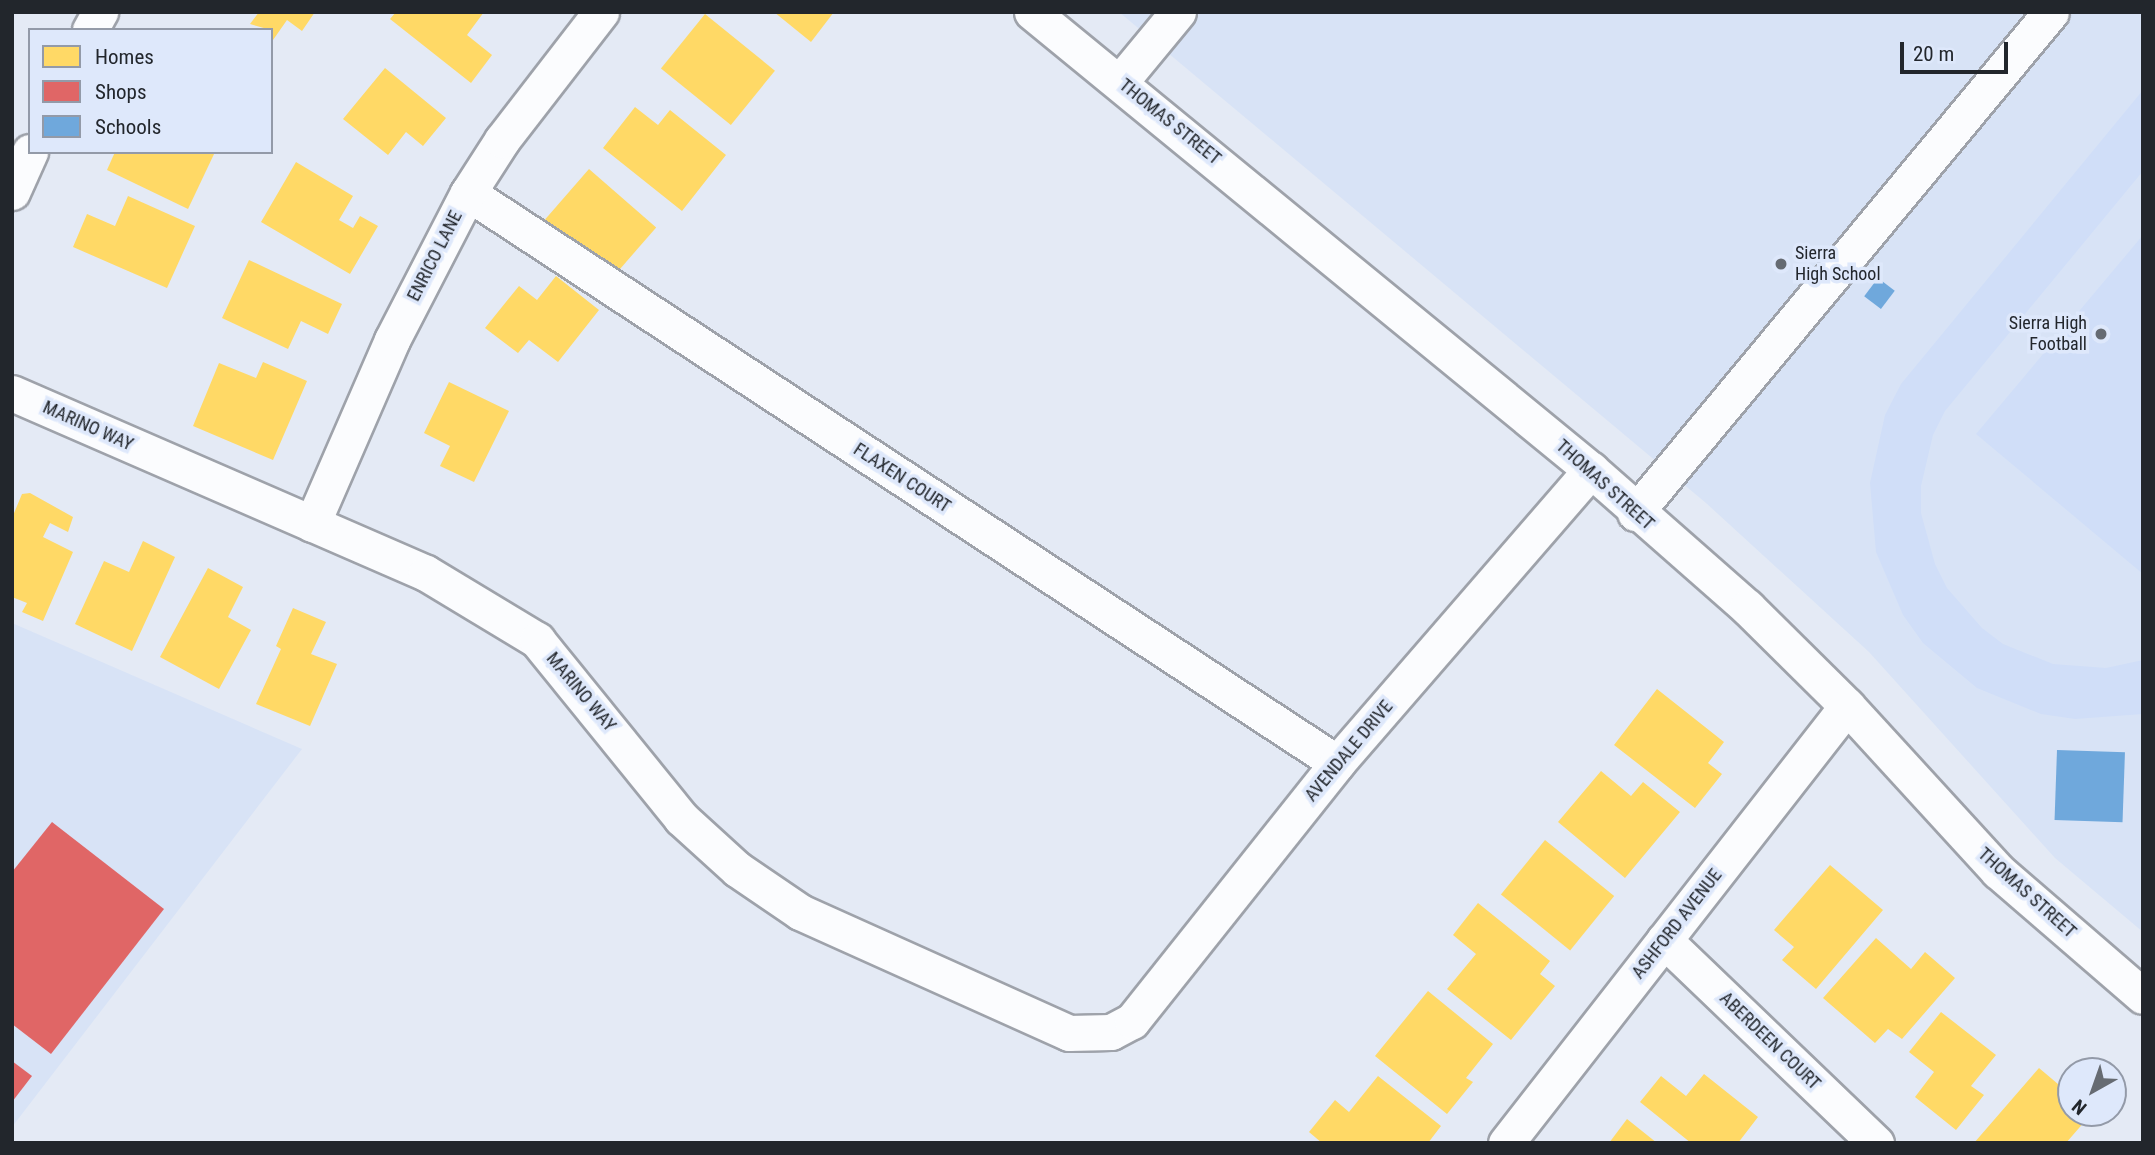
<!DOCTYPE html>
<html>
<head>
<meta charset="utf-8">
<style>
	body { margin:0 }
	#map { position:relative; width:2155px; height:1155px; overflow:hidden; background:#e4eaf5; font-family:"Roboto Condensed",sans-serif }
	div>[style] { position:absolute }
	.built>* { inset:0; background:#d8e3f6 }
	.green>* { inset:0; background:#d0def8 }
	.homes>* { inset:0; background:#ffd966; transform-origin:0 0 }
	.shops>* { inset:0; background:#e06666 }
	.schools>* { inset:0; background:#6fa8dc; transform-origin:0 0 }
	.roads { filter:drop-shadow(2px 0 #9ea2aa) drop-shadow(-2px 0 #9ea2aa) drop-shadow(0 2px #9ea2aa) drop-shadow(0 -2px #9ea2aa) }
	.minor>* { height:35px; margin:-17.5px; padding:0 17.5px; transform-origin:17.5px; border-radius:17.5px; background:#fbfcfe }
	.dots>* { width:19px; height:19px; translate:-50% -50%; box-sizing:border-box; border:4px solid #dee8fb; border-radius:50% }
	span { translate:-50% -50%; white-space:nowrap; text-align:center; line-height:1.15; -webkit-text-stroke:7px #dee8fb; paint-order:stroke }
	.street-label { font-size:18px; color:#22262c }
	.poi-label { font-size:18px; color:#22262c }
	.left { translate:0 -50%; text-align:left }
	.right { translate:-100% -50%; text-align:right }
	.frame { position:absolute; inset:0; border:14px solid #22262c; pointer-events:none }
	.legend { position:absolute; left:28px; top:28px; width:245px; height:126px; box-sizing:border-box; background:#dee8fb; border:2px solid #939aa8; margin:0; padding:9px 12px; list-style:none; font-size:21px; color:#22262c }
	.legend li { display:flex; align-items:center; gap:14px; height:35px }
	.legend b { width:35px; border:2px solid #939aa8 }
	.north { position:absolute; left:2057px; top:1057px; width:70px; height:70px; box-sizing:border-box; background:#dee8fb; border:2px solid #939aa8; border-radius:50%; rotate:220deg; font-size:19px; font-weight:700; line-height:28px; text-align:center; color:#22262c }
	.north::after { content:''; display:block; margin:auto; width:24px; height:32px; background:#666b72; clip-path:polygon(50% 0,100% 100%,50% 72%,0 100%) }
	.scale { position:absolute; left:1900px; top:42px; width:108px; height:32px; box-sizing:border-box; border:4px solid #22262c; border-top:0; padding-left:9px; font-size:21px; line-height:24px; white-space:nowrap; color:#22262c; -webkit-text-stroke:5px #dee8fb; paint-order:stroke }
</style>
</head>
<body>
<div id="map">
	<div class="built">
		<i style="clip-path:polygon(1119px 12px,2143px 12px,2143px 932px,2055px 858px,1869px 652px,1706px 503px)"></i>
		<i style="clip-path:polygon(12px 623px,302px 749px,12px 1127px)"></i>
	</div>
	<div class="green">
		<i style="clip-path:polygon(2143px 90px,2143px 171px,1945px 411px,1933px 435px,1921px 486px,1921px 513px,1935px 564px,1947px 588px,1982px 628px,2003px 644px,2053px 664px,2106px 668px,2143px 660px,2143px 714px,2075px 719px,2041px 714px,1977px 688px,1923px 643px,1903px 615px,1876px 552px,1870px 483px,1885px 415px,1901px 384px)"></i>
		<i style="clip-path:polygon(2143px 235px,2143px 574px,1976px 434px)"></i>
	</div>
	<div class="homes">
		<i style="clip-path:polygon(259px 12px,315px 12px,302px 31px,287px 20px,273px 40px,271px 30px,250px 24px)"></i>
		<i style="clip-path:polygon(396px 12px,484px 12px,467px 35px,492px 55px,471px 83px,390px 19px)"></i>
		<i style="clip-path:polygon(774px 12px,834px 12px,811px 42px)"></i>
		<i style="left:705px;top:14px;width:90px;height:70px;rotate:39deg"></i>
		<i style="clip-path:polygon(385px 68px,446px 118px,423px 146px,406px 132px,388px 155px,343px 119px)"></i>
		<i style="clip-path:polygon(635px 107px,658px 125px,670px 110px,726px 155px,682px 211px,603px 148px)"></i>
		<i style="clip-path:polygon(115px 152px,215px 152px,188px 209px,107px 170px)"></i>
		<i style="clip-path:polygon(296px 162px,353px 196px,339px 220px,353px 228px,360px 216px,378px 226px,350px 274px,261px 222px)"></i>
		<i style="left:589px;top:169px;width:89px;height:67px;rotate:41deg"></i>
		<i style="clip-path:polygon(128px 196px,195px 226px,167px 288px,73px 247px,87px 214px,115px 226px)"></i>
		<i style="clip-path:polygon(249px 260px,342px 304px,328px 334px,301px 321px,288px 349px,222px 318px)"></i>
		<i style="clip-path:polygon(556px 276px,599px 310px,558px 362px,529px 340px,518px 353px,485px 328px,519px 286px,537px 300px)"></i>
		<i style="clip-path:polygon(263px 362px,307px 381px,273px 460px,193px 426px,219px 363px,256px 378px)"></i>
		<i style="clip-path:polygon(449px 382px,509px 411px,474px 482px,440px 466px,450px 446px,424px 433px)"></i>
		<i style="clip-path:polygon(30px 493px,73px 517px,68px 532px,50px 523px,43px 537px,73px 552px,43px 621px,22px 612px,27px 603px,12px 597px,12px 518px,22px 494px)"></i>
		<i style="clip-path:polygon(143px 541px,175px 557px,132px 651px,75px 624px,104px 561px,129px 572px)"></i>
		<i style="clip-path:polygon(208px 568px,243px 587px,228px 617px,251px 630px,219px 689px,160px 657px)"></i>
		<i style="clip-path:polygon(293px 608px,326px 622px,311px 654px,337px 664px,310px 726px,256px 704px,281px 649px,276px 646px)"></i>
		<i style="clip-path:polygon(1657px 689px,1724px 742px,1708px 763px,1722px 774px,1695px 808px,1614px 745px)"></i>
		<i style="clip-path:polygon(1601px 771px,1631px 796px,1643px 782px,1680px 812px,1625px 878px,1558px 822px)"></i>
		<i style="left:1545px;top:840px;width:89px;height:70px;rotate:39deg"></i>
		<i style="clip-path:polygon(1830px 865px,1883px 910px,1816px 989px,1782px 960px,1794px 947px,1774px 930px)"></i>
		<i style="clip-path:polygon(1478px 903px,1550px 961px,1540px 974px,1555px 986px,1511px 1040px,1447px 989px,1476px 954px,1453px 935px)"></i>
		<i style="clip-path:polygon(1876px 938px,1911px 969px,1925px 952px,1955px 978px,1902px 1039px,1888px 1029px,1875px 1043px,1823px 998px)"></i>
		<i style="clip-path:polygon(1428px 991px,1493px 1044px,1466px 1078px,1473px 1082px,1447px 1114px,1375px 1056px)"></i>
		<i style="clip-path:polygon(1941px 1012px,1996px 1055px,1971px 1086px,1984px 1095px,1956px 1130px,1915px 1097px,1934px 1072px,1909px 1052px)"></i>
		<i style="clip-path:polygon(2039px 1068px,2071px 1095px,2071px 1113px,2092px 1113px,2066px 1143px,1974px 1143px)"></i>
		<i style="clip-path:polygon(1704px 1074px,1758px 1117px,1738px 1143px,1691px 1143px,1640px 1102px,1661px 1076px,1686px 1096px)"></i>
		<i style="clip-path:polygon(1378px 1076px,1441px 1126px,1428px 1143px,1322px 1143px,1309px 1132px,1335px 1100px,1349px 1112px)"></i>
		<i style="clip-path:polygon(1627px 1119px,1657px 1143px,1609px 1143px)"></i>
	</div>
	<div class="shops">
		<i style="clip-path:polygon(52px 822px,164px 909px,51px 1054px,12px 1024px,12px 872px)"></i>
		<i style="clip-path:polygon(12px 1061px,32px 1076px,12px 1102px)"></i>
	</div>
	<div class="schools">
		<i style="left:1878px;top:278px;width:21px;height:23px;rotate:37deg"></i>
		<i style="left:2057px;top:750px;width:68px;height:70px;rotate:2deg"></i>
	</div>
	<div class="roads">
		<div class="minor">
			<i style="left:1032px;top:12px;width:723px;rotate:39.33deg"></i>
			<i style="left:1591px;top:470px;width:208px;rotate:41.3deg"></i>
			<i style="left:1747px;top:607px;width:141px;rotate:44.7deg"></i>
			<i style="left:1847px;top:706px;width:224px;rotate:47.5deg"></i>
			<i style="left:1998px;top:871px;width:191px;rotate:40.8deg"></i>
			<i style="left:90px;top:30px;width:21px;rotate:-61deg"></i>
			<i style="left:1120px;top:82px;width:91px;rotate:-50.4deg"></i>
			<i style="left:12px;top:192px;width:44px;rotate:-65.8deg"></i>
			<i style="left:468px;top:193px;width:1039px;rotate:33.26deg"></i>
			<i style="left:12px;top:393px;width:451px;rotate:23.5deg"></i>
			<i style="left:426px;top:573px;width:130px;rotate:31.1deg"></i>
			<i style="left:537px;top:640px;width:229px;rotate:51deg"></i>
			<i style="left:681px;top:818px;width:76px;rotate:42.3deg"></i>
			<i style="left:737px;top:869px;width:76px;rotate:34.3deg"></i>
			<i style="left:800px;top:912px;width:295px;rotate:24.2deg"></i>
			<i style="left:1069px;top:1033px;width:42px;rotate:-1.4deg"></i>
			<i style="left:1111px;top:1032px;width:24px;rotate:-28deg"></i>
			<i style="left:1132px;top:1021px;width:330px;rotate:-51.5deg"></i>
			<i style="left:1337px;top:763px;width:388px;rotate:-49.1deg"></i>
			<i style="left:1635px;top:513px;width:651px;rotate:-50.3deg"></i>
			<i style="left:312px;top:524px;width:201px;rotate:-66.5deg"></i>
			<i style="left:392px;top:340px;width:165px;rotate:-62.7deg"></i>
			<i style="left:468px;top:193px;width:63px;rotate:-57.3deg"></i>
			<i style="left:502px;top:140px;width:162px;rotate:-52.3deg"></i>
			<i style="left:1664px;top:940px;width:294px;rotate:43.8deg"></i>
			<i style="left:1506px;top:1143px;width:554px;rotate:-52.03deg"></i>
		</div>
	</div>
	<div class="dots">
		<i style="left:1781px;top:264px;background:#666b72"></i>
		<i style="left:2101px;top:334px;background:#666b72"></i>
	</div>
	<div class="street-label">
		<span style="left:1170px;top:122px;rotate:39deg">THOMAS STREET</span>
		<span style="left:435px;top:256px;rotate:-63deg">ENRICO LANE</span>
		<span style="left:88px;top:426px;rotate:24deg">MARINO WAY</span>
		<span style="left:902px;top:478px;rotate:33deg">FLAXEN COURT</span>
		<span style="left:1605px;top:485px;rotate:42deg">THOMAS STREET</span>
		<span style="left:581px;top:692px;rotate:50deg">MARINO WAY</span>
		<span style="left:1349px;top:751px;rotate:-50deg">AVENDALE DRIVE</span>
		<span style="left:2027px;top:893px;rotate:42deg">THOMAS STREET</span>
		<span style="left:1677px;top:924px;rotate:-52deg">ASHFORD AVENUE</span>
		<span style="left:1770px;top:1041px;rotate:44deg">ABERDEEN COURT</span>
	</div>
	<div class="poi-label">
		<span class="left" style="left:1795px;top:264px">Sierra<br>High School</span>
		<span class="right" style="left:2087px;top:334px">Sierra High<br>Football</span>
	</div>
	<div class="frame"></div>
	<ul class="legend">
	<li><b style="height:19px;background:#ffd966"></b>Homes</li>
	<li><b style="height:19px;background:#e06666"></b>Shops</li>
	<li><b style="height:19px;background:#6fa8dc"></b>Schools</li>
	</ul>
	<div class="north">N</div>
	<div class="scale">20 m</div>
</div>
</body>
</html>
